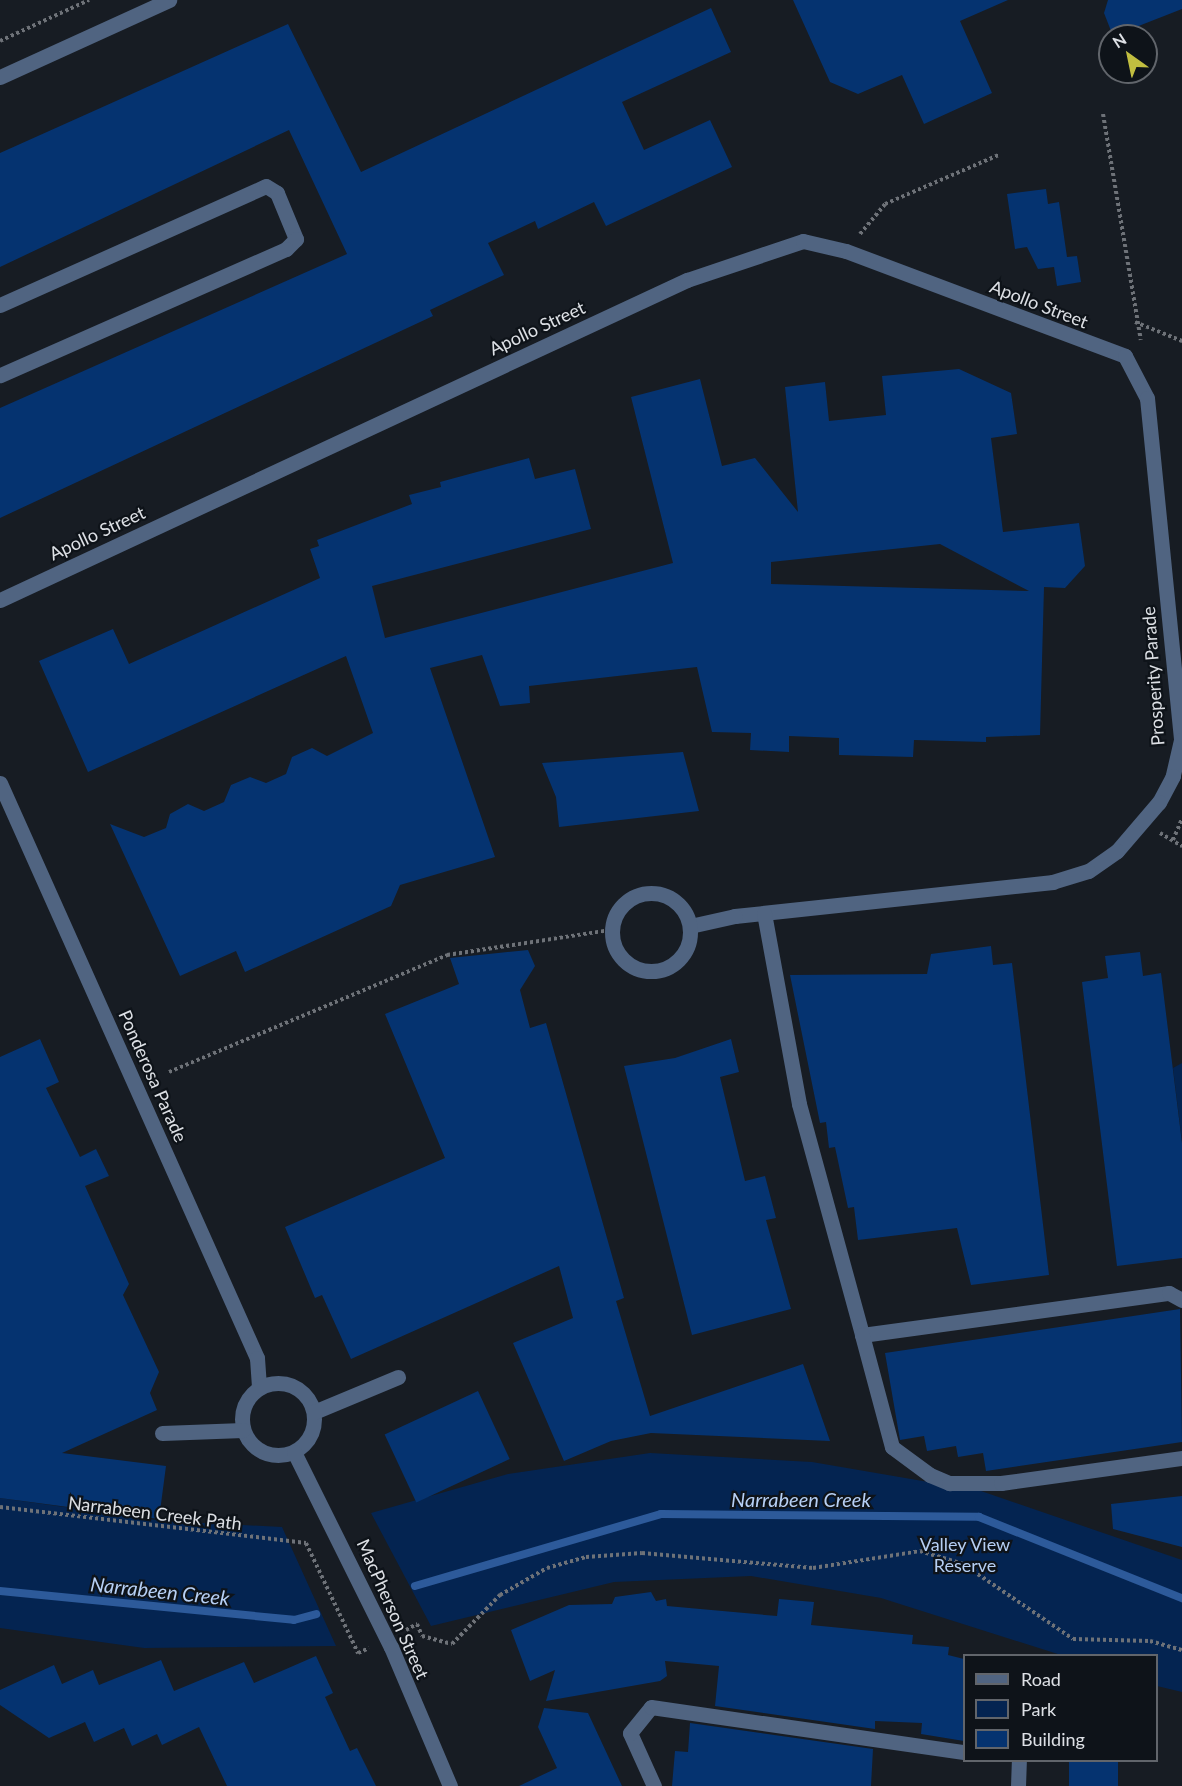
<!DOCTYPE html>
<html>
<head>
<meta charset="utf-8">
<style>
	body { margin:0 }
	#map { position:relative; width:1182px; height:1786px; overflow:hidden; background:#171c23; font-family:Lato,sans-serif }
	div>[style] { position:absolute }
	.green>* { inset:0; background:#042451 }
	.stream>* { height:8px; margin:-4px; padding:0 4px; transform-origin:4px; border-radius:4px; background:#2d5a9a }
	.building>* { inset:0; background:#053370; transform-origin:0 0 }
	.path>* { height:4px; margin-top:-2px; transform-origin:0; background:repeating-linear-gradient(90deg,#6e7278 0 3px,transparent 0 6px) }
	.minor>* { height:15px; margin:-7.5px; padding:0 7.5px; transform-origin:7.5px; border-radius:7.5px; background:#506481 }
	.minor>.ring { margin:-7.5px; padding:0; box-sizing:content-box; background:none; border:15px solid #506481; border-radius:50% }
	span { translate:-50% -50%; white-space:nowrap; text-align:center; line-height:1.15; -webkit-text-stroke:4.5px #0e1319; paint-order:stroke }
	.street-label { font-size:18px; color:#dde0e5 }
	.park-label { font-size:18px; color:#b6cff4 }
	.water-label { font-size:20px; color:#b7d0f5; font-style:italic }
	.legend { position:absolute; left:963px; top:1654px; width:195px; height:108px; box-sizing:border-box; background:#0e1319; border:2px solid #61656b; margin:0; padding:8px 10px; list-style:none; font-size:18px; color:#dde0e5 }
	.legend li { display:flex; align-items:center; gap:12px; height:30px }
	.legend b { width:30px; border:2px solid #61656b }
	.north { position:absolute; left:1098px; top:24px; width:60px; height:60px; box-sizing:border-box; background:#0e1319; border:2px solid #61656b; border-radius:50%; rotate:327deg; font-size:16px; font-weight:700; line-height:24px; text-align:center; color:#dde0e5 }
	.north::after { content:''; display:block; margin:auto; width:21px; height:27px; background:#c1be40; clip-path:polygon(50% 0,100% 100%,50% 72%,0 100%) }
</style>
</head>
<body>
<div id="map">
	<div class="green">
		<i style="clip-path:polygon(1182px 1063px,1182px 1141px,1173px 1068px)"></i>
		<i style="clip-path:polygon(650px 1453px,812px 1462px,981px 1491px,1182px 1560px,1182px 1692px,1157px 1686px,1156px 1656px,1061px 1655px,881px 1598px,751px 1576px,614px 1582px,431px 1626px,371px 1513px,508px 1474px)"></i>
		<i style="clip-path:polygon(0 1498px,164px 1521px,282px 1527px,336px 1646px,144px 1648px,0 1628px)"></i>
	</div>
	<div class="stream">
		<i style="left:415px;top:1586px;width:256px;rotate:-16.3deg"></i>
		<i style="left:661px;top:1514px;width:318px;rotate:0.5deg"></i>
		<i style="left:979px;top:1517px;width:219px;rotate:21.8deg"></i>
		<i style="left:0;top:1591px;width:295px;rotate:5.6deg"></i>
		<i style="left:294px;top:1620px;width:23px;rotate:-15deg"></i>
	</div>
	<div class="building">
		<i style="clip-path:polygon(793px 0,1008px 0,960px 21px,992px 93px,924px 124px,902px 75px,858px 94px,830px 82px)"></i>
		<i style="clip-path:polygon(1108px 0,1182px 0,1182px 9px,1113px 36px,1104px 13px)"></i>
		<i style="clip-path:polygon(711px 8px,731px 52px,622px 102px,644px 150px,710px 120px,732px 167px,606px 226px,594px 202px,538px 229px,535px 221px,488px 243px,504px 275px,430px 310px,433px 316px,0 518px,0 408px,347px 254px,289px 130px,0 267px,0 153px,288px 24px,361px 172px)"></i>
		<i style="clip-path:polygon(1046px 189px,1048px 204px,1059px 202px,1067px 257px,1077px 256px,1081px 282px,1057px 286px,1054px 267px,1038px 269px,1027px 247px,1015px 249px,1007px 194px)"></i>
		<i style="clip-path:polygon(evenodd,959px 369px,1011px 393px,1017px 434px,991px 438px,1003px 532px,1079px 523px,1085px 566px,1065px 588px,1044px 587px,1040px 735px,986px 737px,986px 742px,914px 740px,913px 757px,839px 755px,839px 738px,789px 736px,789px 752px,750px 750px,751px 733px,712px 732px,697px 667px,529px 686px,530px 703px,500px 706px,482px 655px,430px 668px,495px 857px,400px 885px,391px 906px,245px 972px,236px 951px,180px 976px,110px 824px,144px 837px,166px 828px,170px 814px,188px 804px,204px 811px,224px 802px,231px 785px,250px 777px,266px 783px,286px 774px,292px 757px,312px 748px,327px 756px,373px 733px,346px 656px,88px 772px,39px 661px,113px 629px,129px 664px,320px 578px,310px 549px,319px 546px,317px 540px,412px 504px,409px 495px,441px 487px,440px 482px,529px 458px,535px 479px,575px 469px,591px 529px,372px 586px,385px 638px,673px 563px,631px 397px,700px 379px,722px 466px,755px 458px,798px 512px,785px 387px,825px 382px,829px 421px,886px 415px,882px 376px,959px 369px,940px 544px,1029px 591px,771px 584px,771px 562px,940px 544px)"></i>
		<i style="clip-path:polygon(683px 752px,699px 811px,559px 827px,556px 797px,542px 763px)"></i>
		<i style="clip-path:polygon(991px 946px,993px 965px,1012px 963px,1049px 1275px,971px 1285px,957px 1228px,858px 1240px,854px 1207px,848px 1208px,835px 1147px,829px 1148px,826px 1122px,820px 1123px,790px 975px,927px 974px,931px 954px)"></i>
		<i style="clip-path:polygon(528px 950px,535px 966px,520px 990px,530px 1028px,546px 1023px,624px 1298px,616px 1301px,650px 1416px,803px 1364px,830px 1441px,651px 1433px,611px 1441px,564px 1461px,513px 1343px,573px 1318px,559px 1266px,351px 1359px,322px 1295px,315px 1298px,285px 1227px,445px 1158px,385px 1014px,459px 984px,450px 958px)"></i>
		<i style="clip-path:polygon(1140px 952px,1143px 976px,1161px 973px,1182px 1143px,1182px 1258px,1117px 1266px,1082px 982px,1108px 978px,1105px 956px)"></i>
		<i style="clip-path:polygon(40px 1039px,59px 1082px,46px 1088px,80px 1157px,96px 1149px,109px 1176px,85px 1186px,129px 1284px,123px 1295px,159px 1372px,150px 1393px,157px 1410px,62px 1453px,166px 1466px,159px 1519px,0 1498px,0 1057px)"></i>
		<i style="clip-path:polygon(731px 1039px,739px 1072px,720px 1077px,745px 1181px,765px 1176px,776px 1218px,766px 1220px,791px 1309px,692px 1335px,624px 1066px,675px 1058px)"></i>
		<i style="clip-path:polygon(1180px 1309px,1182px 1442px,986px 1471px,983px 1453px,958px 1457px,956px 1446px,927px 1451px,924px 1436px,900px 1440px,885px 1353px)"></i>
		<i style="left:478px;top:1391px;width:75px;height:103px;rotate:65deg"></i>
		<i style="clip-path:polygon(1182px 1496px,1182px 1547px,1113px 1529px,1111px 1504px)"></i>
		<i style="clip-path:polygon(651px 1592px,656px 1601px,666px 1599px,667px 1606px,777px 1616px,779px 1599px,814px 1602px,811px 1625px,913px 1635px,912px 1644px,949px 1647px,948px 1655px,964px 1659px,964px 1741px,921px 1734px,922px 1723px,875px 1721px,875px 1729px,715px 1706px,719px 1666px,665px 1661px,667px 1676px,660px 1681px,546px 1701px,555px 1670px,530px 1681px,511px 1630px,569px 1605px,612px 1604px,615px 1597px)"></i>
		<i style="clip-path:polygon(316px 1656px,333px 1693px,325px 1697px,350px 1751px,357px 1748px,376px 1786px,227px 1786px,199px 1727px,162px 1745px,157px 1734px,132px 1746px,124px 1728px,94px 1742px,85px 1722px,49px 1738px,0 1705px,0 1690px,54px 1665px,62px 1684px,93px 1670px,99px 1685px,161px 1660px,174px 1691px,244px 1662px,254px 1683px)"></i>
		<i style="clip-path:polygon(544px 1708px,588px 1713px,622px 1786px,519px 1786px,557px 1768px,538px 1727px)"></i>
		<i style="clip-path:polygon(690px 1723px,873px 1749px,871px 1786px,672px 1786px,675px 1751px,688px 1752px)"></i>
		<i style="left:1069px;top:1761px;width:49px;height:25px"></i>
	</div>
	<div class="path">
		<i style="left:0;top:41px;width:98px;rotate:-24.7deg"></i>
		<i style="left:1103px;top:114px;width:229px;rotate:80.5deg"></i>
		<i style="left:860px;top:234px;width:39px;rotate:-50deg"></i>
		<i style="left:885px;top:204px;width:124px;rotate:-23.3deg"></i>
		<i style="left:1135px;top:322px;width:51px;rotate:22deg"></i>
		<i style="left:1160px;top:833px;width:26px;rotate:31deg"></i>
		<i style="left:1173px;top:840px;width:23px;rotate:-67deg"></i>
		<i style="left:169px;top:1072px;width:302px;rotate:-22.8deg"></i>
		<i style="left:447px;top:955px;width:166px;rotate:-8.7deg"></i>
		<i style="left:0;top:1507px;width:308px;rotate:6.7deg"></i>
		<i style="left:306px;top:1543px;width:122px;rotate:64.7deg"></i>
		<i style="left:358px;top:1653px;width:12px;rotate:-24deg"></i>
		<i style="left:406px;top:1630px;width:13px;rotate:-29deg"></i>
		<i style="left:417px;top:1624px;width:13px;rotate:67deg"></i>
		<i style="left:422px;top:1636px;width:31px;rotate:15deg"></i>
		<i style="left:452px;top:1644px;width:69px;rotate:-45.6deg"></i>
		<i style="left:500px;top:1595px;width:54px;rotate:-29.9deg"></i>
		<i style="left:547px;top:1568px;width:41px;rotate:-15.8deg"></i>
		<i style="left:586px;top:1557px;width:56px;rotate:-4.1deg"></i>
		<i style="left:642px;top:1553px;width:172px;rotate:5deg"></i>
		<i style="left:813px;top:1568px;width:108px;rotate:-9deg"></i>
		<i style="left:920px;top:1551px;width:45px;rotate:16.8deg"></i>
		<i style="left:963px;top:1564px;width:133px;rotate:34.3deg"></i>
		<i style="left:1073px;top:1639px;width:77px;rotate:1.5deg"></i>
		<i style="left:1150px;top:1641px;width:33px;rotate:16deg"></i>
	</div>
	<div class="minor">
		<i style="left:0;top:77px;width:186px;rotate:-24.5deg"></i>
		<i style="left:0;top:305px;width:291px;rotate:-24.1deg"></i>
		<i style="left:266px;top:186px;width:13px;rotate:32deg"></i>
		<i style="left:277px;top:193px;width:50px;rotate:67.6deg"></i>
		<i style="left:296px;top:239px;width:14px;rotate:135deg"></i>
		<i style="left:286px;top:249px;width:313px;rotate:156.2deg"></i>
		<i style="left:0;top:600px;width:758px;rotate:-24.98deg"></i>
		<i style="left:687px;top:280px;width:122px;rotate:-18.6deg"></i>
		<i style="left:803px;top:241px;width:44px;rotate:13.1deg"></i>
		<i style="left:846px;top:251px;width:298px;rotate:20.6deg"></i>
		<i style="left:1125px;top:356px;width:47px;rotate:62.4deg"></i>
		<i style="left:1147px;top:398px;width:344px;rotate:84.3deg"></i>
		<i style="left:1181px;top:740px;width:37px;rotate:103deg"></i>
		<i style="left:1173px;top:776px;width:30px;rotate:118deg"></i>
		<i style="left:1159px;top:802px;width:65px;rotate:130.6deg"></i>
		<i style="left:1117px;top:851px;width:35px;rotate:145deg"></i>
		<i style="left:1088px;top:871px;width:37px;rotate:163deg"></i>
		<i style="left:1053px;top:882px;width:320px;rotate:173.9deg"></i>
		<i style="left:735px;top:916px;width:46px;rotate:167.5deg"></i>
		<i style="left:0;top:783px;width:630px;rotate:65.92deg"></i>
		<i style="left:257px;top:1358px;width:30px;rotate:86deg"></i>
		<i class="ring" style="left:612px;top:893px;width:63px;height:63px"></i>
		<i style="left:764px;top:913px;width:194px;rotate:79.6deg"></i>
		<i style="left:799px;top:1104px;width:239px;rotate:74.7deg"></i>
		<i style="left:862px;top:1335px;width:310px;rotate:-7.8deg"></i>
		<i style="left:1169px;top:1293px;width:15px;rotate:28deg"></i>
		<i style="left:862px;top:1335px;width:116px;rotate:75deg"></i>
		<i style="left:892px;top:1447px;width:47px;rotate:36.4deg"></i>
		<i style="left:930px;top:1475px;width:21px;rotate:23deg"></i>
		<i style="left:949px;top:1483px;width:52px"></i>
		<i style="left:1001px;top:1483px;width:183px;rotate:-7.9deg"></i>
		<i class="ring" style="left:242px;top:1383px;width:57px;height:57px"></i>
		<i style="left:314px;top:1412px;width:91px;rotate:-22.6deg"></i>
		<i style="left:162px;top:1433px;width:81px;rotate:-2.1deg"></i>
		<i style="left:294px;top:1452px;width:218px;rotate:63.6deg"></i>
		<i style="left:391px;top:1647px;width:151px;rotate:67deg"></i>
		<i style="left:654px;top:1786px;width:58px;rotate:-114.4deg"></i>
		<i style="left:630px;top:1733px;width:33px;rotate:-51deg"></i>
		<i style="left:651px;top:1707px;width:316px;rotate:8.2deg"></i>
		<i style="left:1018px;top:1786px;width:26px;rotate:-88deg"></i>
	</div>
	<div class="street-label">
		<span style="left:1039px;top:304px;rotate:21deg">Apollo Street</span>
		<span style="left:537px;top:328px;rotate:-25deg">Apollo Street</span>
		<span style="left:97px;top:533px;rotate:-25deg">Apollo Street</span>
		<span style="left:1153px;top:676px;rotate:-94deg">Prosperity Parade</span>
		<span style="left:153px;top:1076px;rotate:66deg">Ponderosa Parade</span>
		<span style="left:155px;top:1513px;rotate:7deg">Narrabeen Creek Path</span>
		<span style="left:393px;top:1609px;rotate:66deg">MacPherson Street</span>
	</div>
	<div class="park-label">
		<span style="left:965px;top:1555px">Valley View<br>Reserve</span>
	</div>
	<div class="water-label">
		<span style="left:801px;top:1499px">Narrabeen Creek</span>
		<span style="left:160px;top:1591px;rotate:6deg">Narrabeen Creek</span>
	</div>
	<ul class="legend">
	<li><b style="height:8px;background:#506481"></b>Road</li>
	<li><b style="height:16px;background:#042451"></b>Park</li>
	<li><b style="height:16px;background:#053370"></b>Building</li>
	</ul>
	<div class="north">N</div>
</div>
</body>
</html>
